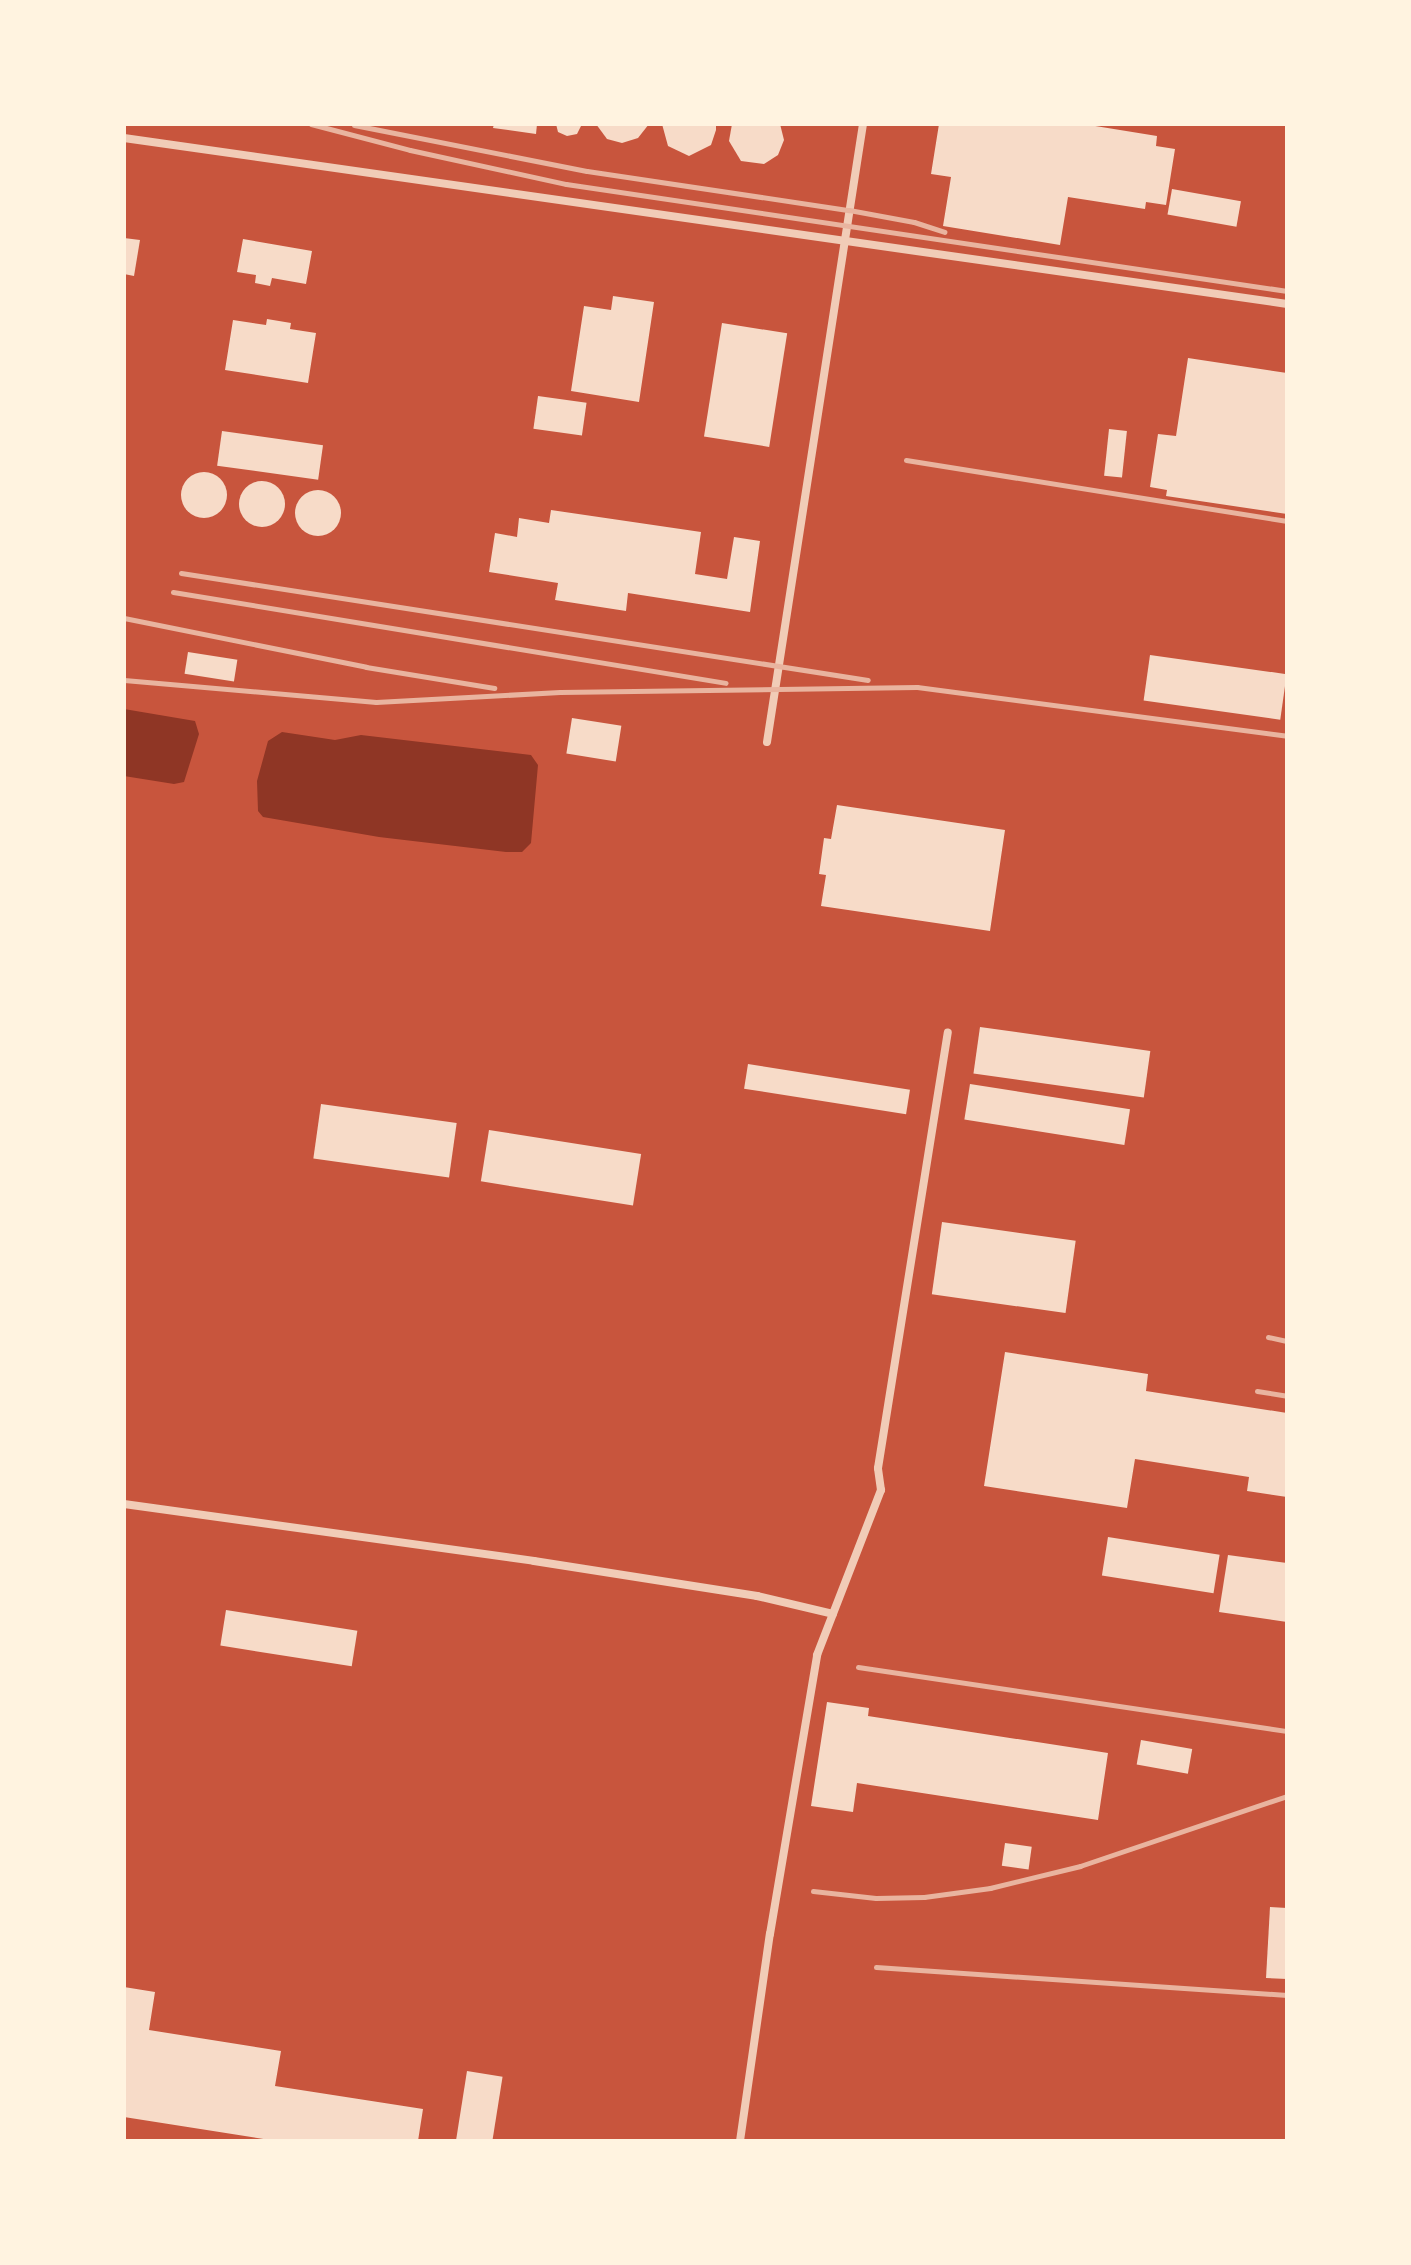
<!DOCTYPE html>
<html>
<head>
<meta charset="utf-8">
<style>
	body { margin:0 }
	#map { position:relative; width:1411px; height:2265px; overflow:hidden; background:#c8553d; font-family:"Noto Serif",serif }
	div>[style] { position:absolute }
	.water>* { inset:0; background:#8f3625 }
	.building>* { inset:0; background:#f7dbc8; transform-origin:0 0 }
	.round { border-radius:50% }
	.minor>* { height:8px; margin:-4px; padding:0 4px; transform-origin:4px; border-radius:4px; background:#f1ccb7 }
	.rail>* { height:5px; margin:-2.5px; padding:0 2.5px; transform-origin:2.5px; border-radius:2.5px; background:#e9b49f }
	span { translate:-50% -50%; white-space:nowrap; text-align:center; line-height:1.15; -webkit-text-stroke:8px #fff3e0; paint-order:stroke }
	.frame { position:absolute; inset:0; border:126px solid #fff3e0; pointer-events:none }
</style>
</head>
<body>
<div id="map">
	<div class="water">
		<i style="clip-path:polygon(124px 709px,195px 721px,199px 734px,184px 782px,174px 784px,124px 776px)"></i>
		<i style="clip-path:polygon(282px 732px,335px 740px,361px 735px,531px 755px,538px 765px,531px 843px,522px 852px,506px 852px,379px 837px,263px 817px,258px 811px,257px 781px,268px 741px)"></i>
	</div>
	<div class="building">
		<i style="clip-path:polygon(494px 124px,537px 124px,536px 134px,493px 128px)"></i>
		<i style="clip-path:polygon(556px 124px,582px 124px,577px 134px,567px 136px,558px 132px)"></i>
		<i style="clip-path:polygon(596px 124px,649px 124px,638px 138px,622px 143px,607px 139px)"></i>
		<i style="clip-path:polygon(662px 124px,716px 124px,716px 130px,711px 145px,689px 156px,668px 146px)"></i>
		<i style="clip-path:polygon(732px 124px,780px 124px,784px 140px,778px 155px,764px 164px,741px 161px,729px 141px)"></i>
		<i style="clip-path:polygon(939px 124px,1083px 124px,1157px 136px,1156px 146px,1175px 149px,1166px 205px,1146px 202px,1145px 209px,1068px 197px,1060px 245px,943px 226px,951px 177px,931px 174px)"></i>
		<i style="left:1172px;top:189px;width:70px;height:26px;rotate:10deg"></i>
		<i style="clip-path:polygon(124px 238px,140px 240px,134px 276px,124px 274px)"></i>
		<i style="clip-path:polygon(243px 239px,312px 251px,306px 284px,272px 278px,270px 286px,255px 283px,256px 275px,237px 272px)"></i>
		<i style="clip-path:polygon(613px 296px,654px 302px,639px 402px,571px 391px,584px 306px,611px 310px)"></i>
		<i style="clip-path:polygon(267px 319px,291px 323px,290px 329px,316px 333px,308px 383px,225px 370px,233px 320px,266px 325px)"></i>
		<i style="left:722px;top:323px;width:66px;height:115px;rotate:9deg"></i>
		<i style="clip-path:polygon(1188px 358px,1287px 373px,1287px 514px,1166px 496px,1167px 490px,1150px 487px,1158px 434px,1176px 436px)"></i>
		<i style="left:538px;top:396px;width:49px;height:33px;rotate:8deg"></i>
		<i style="left:1109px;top:429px;width:18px;height:47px;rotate:6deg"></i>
		<i style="left:222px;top:431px;width:102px;height:35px;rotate:8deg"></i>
		<i class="round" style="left:181px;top:472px;width:46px;height:46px"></i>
		<i class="round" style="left:239px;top:481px;width:46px;height:46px"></i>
		<i class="round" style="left:295px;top:490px;width:46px;height:46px"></i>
		<i style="clip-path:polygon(551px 510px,701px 532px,695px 574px,727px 579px,734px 537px,760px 541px,750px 612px,628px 593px,626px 611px,555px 600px,558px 583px,489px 572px,495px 533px,517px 537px,519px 518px,549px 523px)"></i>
		<i style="left:188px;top:652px;width:50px;height:22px;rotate:9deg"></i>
		<i style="left:1150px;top:655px;width:138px;height:46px;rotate:8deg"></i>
		<i style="left:572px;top:718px;width:50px;height:36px;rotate:9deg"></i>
		<i style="clip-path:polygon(837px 805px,1005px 830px,990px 931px,821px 906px,826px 875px,819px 874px,824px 838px,831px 839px)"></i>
		<i style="left:980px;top:1027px;width:172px;height:47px;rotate:8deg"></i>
		<i style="left:748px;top:1064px;width:164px;height:25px;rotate:9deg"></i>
		<i style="left:970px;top:1084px;width:162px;height:36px;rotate:9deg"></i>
		<i style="left:321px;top:1104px;width:137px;height:55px;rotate:8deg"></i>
		<i style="left:489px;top:1130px;width:154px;height:52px;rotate:9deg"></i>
		<i style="left:942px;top:1222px;width:135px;height:73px;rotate:8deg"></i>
		<i style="clip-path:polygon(1005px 1352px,1148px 1374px,1146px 1391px,1287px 1413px,1287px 1497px,1247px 1491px,1249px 1477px,1135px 1459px,1127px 1508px,984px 1486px)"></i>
		<i style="left:1108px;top:1537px;width:113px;height:39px;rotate:9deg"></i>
		<i style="clip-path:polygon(1228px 1555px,1287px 1563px,1287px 1622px,1219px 1612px)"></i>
		<i style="left:226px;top:1610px;width:133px;height:36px;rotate:9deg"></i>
		<i style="clip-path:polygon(827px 1702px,869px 1708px,868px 1716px,1108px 1753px,1098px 1820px,857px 1783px,853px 1812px,811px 1806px)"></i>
		<i style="left:1141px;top:1740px;width:52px;height:25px;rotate:10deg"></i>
		<i style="left:1005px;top:1843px;width:27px;height:23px;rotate:8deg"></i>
		<i style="clip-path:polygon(1270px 1907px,1287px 1908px,1287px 1979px,1266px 1978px)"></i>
		<i style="clip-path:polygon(124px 1987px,155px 1992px,149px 2030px,281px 2051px,275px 2086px,423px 2109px,418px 2141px,276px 2141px,124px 2117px)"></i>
		<i style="left:467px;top:2071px;width:36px;height:71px;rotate:9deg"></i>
	</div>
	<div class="minor">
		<i style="left:124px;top:138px;width:1175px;rotate:8.12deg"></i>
		<i style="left:767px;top:742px;width:625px;rotate:-81.17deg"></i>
		<i style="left:124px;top:1504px;width:414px;rotate:7.9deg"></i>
		<i style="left:534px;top:1561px;width:226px;rotate:8.9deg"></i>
		<i style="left:757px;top:1596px;width:78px;rotate:13.3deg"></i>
		<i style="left:740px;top:2141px;width:209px;rotate:-81.8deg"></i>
		<i style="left:770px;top:1934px;width:283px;rotate:-80.4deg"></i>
		<i style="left:817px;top:1655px;width:177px;rotate:-68.8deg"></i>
		<i style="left:881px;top:1490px;width:22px;rotate:-98deg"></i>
		<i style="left:878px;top:1468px;width:441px;rotate:-80.9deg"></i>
	</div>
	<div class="rail">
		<i style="left:311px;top:124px;width:102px;rotate:14.7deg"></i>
		<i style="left:410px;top:150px;width:160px;rotate:12.3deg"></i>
		<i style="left:566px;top:184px;width:729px;rotate:8.44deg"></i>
		<i style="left:354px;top:125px;width:237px;rotate:11.2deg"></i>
		<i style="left:587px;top:171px;width:265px;rotate:8.5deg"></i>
		<i style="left:849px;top:210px;width:66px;rotate:10.5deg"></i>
		<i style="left:914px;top:222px;width:32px;rotate:18deg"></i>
		<i style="left:906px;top:460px;width:386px;rotate:9.1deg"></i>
		<i style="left:181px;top:573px;width:695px;rotate:8.85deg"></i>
		<i style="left:173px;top:592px;width:560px;rotate:9.34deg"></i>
		<i style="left:124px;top:618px;width:247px;rotate:11.4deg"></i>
		<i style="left:366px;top:667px;width:130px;rotate:9.3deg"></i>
		<i style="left:124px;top:680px;width:253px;rotate:5deg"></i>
		<i style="left:376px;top:702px;width:184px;rotate:-3.1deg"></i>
		<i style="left:560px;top:692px;width:357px;rotate:-0.8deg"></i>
		<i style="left:917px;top:687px;width:373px;rotate:7.5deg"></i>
		<i style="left:1268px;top:1337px;width:19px;rotate:12deg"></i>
		<i style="left:1257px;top:1391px;width:30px;rotate:9deg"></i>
		<i style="left:858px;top:1667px;width:434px;rotate:8.5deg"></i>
		<i style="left:813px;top:1891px;width:63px;rotate:6.3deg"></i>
		<i style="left:876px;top:1898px;width:48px;rotate:-1.2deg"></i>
		<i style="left:924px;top:1897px;width:67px;rotate:-7.8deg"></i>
		<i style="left:990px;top:1888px;width:93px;rotate:-13.7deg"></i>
		<i style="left:1080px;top:1866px;width:219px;rotate:-18.7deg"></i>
		<i style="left:876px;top:1967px;width:412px;rotate:3.9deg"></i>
	</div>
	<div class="frame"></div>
</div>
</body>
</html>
